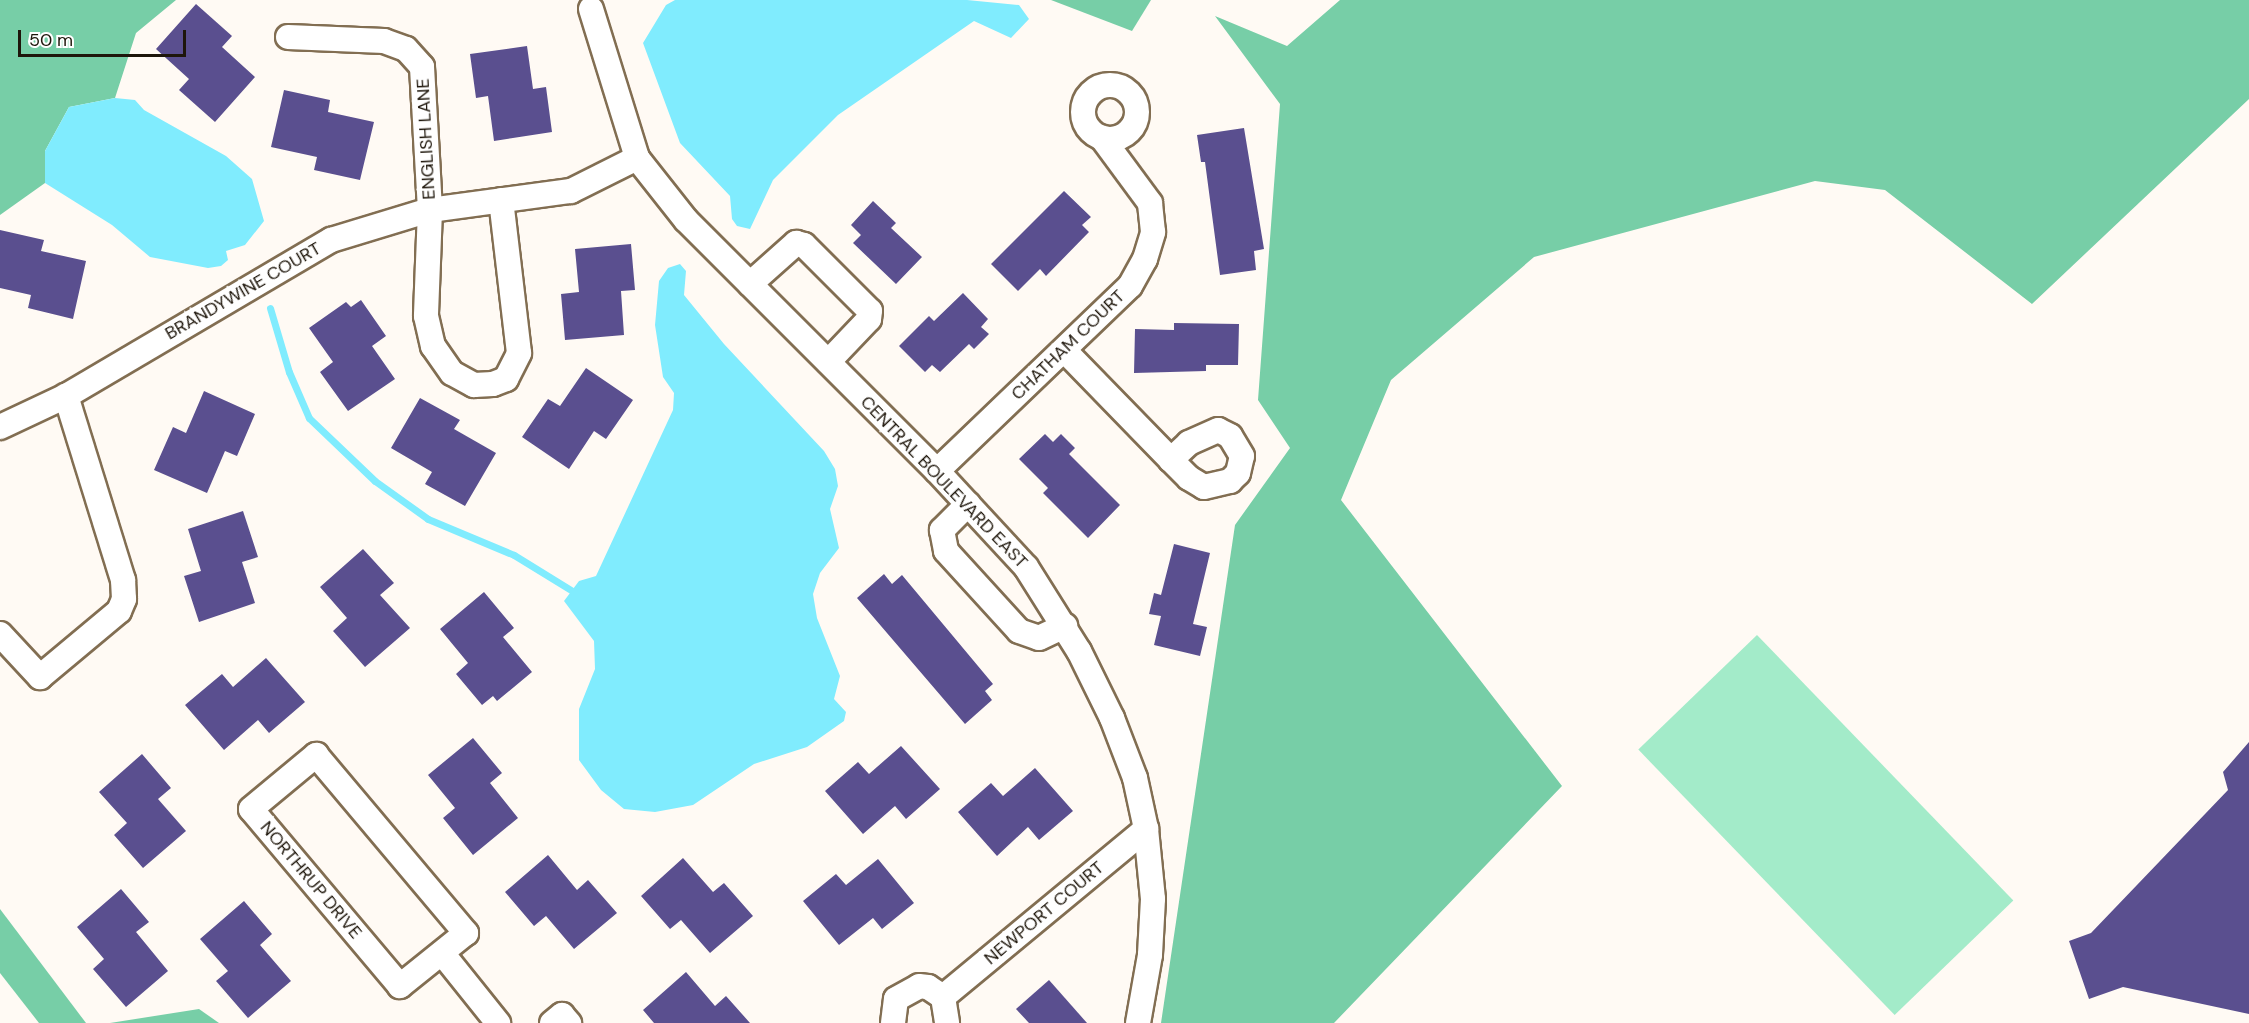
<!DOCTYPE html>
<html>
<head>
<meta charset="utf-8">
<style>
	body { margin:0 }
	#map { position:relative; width:2249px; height:1023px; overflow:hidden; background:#fffaf4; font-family:"DM Sans",sans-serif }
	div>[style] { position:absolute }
	.green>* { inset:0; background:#a3ebc9; transform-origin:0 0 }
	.forest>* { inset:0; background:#77cea7 }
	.water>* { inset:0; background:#80ecfe }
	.stream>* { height:7px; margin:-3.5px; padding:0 3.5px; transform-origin:3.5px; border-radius:3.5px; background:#80ecfe }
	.building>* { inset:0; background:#5a4f8f }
	.roads { filter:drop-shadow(2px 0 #826e52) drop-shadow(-2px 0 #826e52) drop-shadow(0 2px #826e52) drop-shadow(0 -2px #826e52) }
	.minor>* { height:24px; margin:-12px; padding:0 12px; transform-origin:12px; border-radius:12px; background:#fff }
	.minor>.ring { margin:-12px; padding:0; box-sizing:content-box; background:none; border:24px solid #fff; border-radius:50% }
	span { translate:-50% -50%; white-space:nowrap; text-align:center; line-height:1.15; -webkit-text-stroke:6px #fff; paint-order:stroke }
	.street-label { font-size:18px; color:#1e160b }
	.scale { position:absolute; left:18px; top:30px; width:168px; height:27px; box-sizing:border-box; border:3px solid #1e160b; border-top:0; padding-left:8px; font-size:18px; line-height:21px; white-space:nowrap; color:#1e160b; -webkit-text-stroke:4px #fff; paint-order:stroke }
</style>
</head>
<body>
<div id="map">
	<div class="green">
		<i style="left:1757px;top:635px;width:369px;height:165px;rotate:46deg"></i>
	</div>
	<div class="forest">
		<i style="clip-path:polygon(0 0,176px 0,136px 33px,115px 98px,69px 107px,45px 151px,45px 183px,0 215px)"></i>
		<i style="clip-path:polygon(1051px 0,1151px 0,1132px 31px)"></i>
		<i style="clip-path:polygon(1340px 0,2249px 0,2249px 99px,2032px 304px,1885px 190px,1815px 181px,1534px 257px,1391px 380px,1341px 500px,1562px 786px,1334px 1023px,1161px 1023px,1235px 525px,1290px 448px,1258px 400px,1280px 104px,1215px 16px,1287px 46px)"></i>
		<i style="clip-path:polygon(0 909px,86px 1023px,39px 1023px,0 973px)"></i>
		<i style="clip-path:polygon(199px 1009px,219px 1023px,110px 1023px)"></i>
	</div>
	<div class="water">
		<i style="clip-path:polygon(675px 0,967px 0,1019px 5px,1029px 19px,1011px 38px,974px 21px,838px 115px,773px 180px,750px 229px,737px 226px,732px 219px,730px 196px,680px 143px,643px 43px,666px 5px)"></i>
		<i style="clip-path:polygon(115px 98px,135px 100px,144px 110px,226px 156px,252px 179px,264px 221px,245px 245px,226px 251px,228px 260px,221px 266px,208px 268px,150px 257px,112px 225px,45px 183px,45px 151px,69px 107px)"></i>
		<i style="clip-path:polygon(680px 264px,686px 271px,684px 295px,724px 344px,824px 451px,835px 469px,838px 486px,830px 509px,839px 548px,820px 573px,813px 594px,817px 618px,840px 676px,834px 699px,846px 712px,844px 721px,807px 747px,754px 764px,693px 805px,655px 812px,624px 809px,601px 790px,579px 760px,579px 709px,595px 669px,594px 641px,564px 601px,579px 581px,596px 576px,673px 410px,674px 393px,663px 377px,655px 325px,659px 281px,668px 268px)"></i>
	</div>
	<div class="stream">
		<i style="left:270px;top:308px;width:67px;rotate:73.5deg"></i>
		<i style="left:289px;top:372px;width:50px;rotate:66.5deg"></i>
		<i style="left:309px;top:418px;width:91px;rotate:43.7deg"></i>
		<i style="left:375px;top:481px;width:65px;rotate:35.6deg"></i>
		<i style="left:428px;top:519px;width:93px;rotate:22.7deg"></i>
		<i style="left:514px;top:555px;width:67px;rotate:31.6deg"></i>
	</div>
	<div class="building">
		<i style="clip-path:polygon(196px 4px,232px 36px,222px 47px,255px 77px,215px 122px,179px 90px,189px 79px,156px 49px)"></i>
		<i style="clip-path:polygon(527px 46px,533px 89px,546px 87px,552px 132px,494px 141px,488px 96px,476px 98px,470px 54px)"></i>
		<i style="clip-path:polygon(284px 90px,330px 100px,328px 112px,374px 122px,360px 180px,314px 170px,317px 157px,271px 147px)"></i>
		<i style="clip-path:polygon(1244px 128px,1264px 249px,1254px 251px,1256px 270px,1220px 275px,1205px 162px,1201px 162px,1197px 135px)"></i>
		<i style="clip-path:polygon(1064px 191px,1091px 217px,1082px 225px,1089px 232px,1046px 276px,1040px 269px,1018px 291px,991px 264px)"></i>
		<i style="clip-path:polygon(873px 201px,896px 223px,891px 228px,922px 257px,896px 284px,853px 243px,861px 235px,851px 225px)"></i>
		<i style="clip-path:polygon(0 230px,44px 240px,41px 251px,86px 261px,73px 319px,28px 308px,31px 295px,0 288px)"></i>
		<i style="clip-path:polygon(631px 244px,635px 290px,621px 291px,624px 335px,565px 340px,561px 294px,579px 292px,575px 249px)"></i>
		<i style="clip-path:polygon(963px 293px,988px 319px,981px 327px,989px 334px,974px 349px,969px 344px,940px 372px,932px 365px,925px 372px,899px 346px,929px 316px,934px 321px)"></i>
		<i style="clip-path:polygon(361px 300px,386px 336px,372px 346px,395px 379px,348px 411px,320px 372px,333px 362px,309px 328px,346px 302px,351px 307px)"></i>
		<i style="clip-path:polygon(1174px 323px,1239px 324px,1238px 365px,1206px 365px,1206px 371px,1134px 373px,1135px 329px,1174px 330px)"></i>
		<i style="clip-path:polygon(586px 368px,633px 400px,606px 439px,594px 431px,569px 469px,522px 437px,548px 399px,560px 406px)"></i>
		<i style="clip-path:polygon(204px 391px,255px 414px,237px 456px,225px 451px,207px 493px,154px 470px,173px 427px,186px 433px)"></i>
		<i style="clip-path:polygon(420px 398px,460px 420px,454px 429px,496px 453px,465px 506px,425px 484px,432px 472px,391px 448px)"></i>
		<i style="clip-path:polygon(1045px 434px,1053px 442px,1061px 434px,1075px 448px,1069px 454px,1120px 505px,1088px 538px,1043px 493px,1048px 488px,1019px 459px)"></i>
		<i style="clip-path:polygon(243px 511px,258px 557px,242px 562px,255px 603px,199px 622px,184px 576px,201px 571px,188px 529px)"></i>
		<i style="clip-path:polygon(1174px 544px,1210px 553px,1193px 624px,1207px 627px,1200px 656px,1154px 645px,1161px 616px,1149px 614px,1154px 593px,1161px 595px)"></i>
		<i style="clip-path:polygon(363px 549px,394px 583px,380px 595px,410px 628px,365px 667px,333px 631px,347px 618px,320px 587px)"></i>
		<i style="clip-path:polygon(884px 574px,892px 584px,902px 575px,993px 684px,985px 691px,992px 700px,965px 724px,857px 598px)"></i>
		<i style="clip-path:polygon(484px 592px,514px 628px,503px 637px,532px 672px,497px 701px,493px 696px,482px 705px,456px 674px,468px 663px,440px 629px)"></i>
		<i style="clip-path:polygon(266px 658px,305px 702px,269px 733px,258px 720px,224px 750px,185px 705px,222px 674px,233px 687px)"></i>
		<i style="clip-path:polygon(473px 738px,502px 773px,490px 783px,518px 818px,473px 855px,443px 818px,455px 808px,428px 775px)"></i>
		<i style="clip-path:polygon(2249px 742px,2249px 1014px,2123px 987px,2089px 999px,2069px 941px,2091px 933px,2228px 790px,2223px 772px)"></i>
		<i style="clip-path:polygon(901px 746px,940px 789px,906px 819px,895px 806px,863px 834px,825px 791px,858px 762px,869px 774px)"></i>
		<i style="clip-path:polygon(142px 754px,171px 788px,158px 799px,186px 831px,143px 868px,114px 835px,127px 823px,99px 792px)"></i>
		<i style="clip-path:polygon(1035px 768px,1073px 811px,1039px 840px,1028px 827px,997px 856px,958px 812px,991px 783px,1003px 796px)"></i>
		<i style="clip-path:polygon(548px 855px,577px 890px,588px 880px,617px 913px,574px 949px,546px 916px,534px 926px,505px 892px)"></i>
		<i style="clip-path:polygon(683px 858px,713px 892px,724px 883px,753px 916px,710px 953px,681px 920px,670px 929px,641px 896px)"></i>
		<i style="clip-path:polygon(878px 859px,914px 903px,882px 929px,873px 918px,839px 945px,803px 901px,836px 874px,846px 885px)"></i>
		<i style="clip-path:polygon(121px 889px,149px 922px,136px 932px,168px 971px,126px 1007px,93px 969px,104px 959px,77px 927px)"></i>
		<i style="clip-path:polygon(244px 901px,272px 934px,260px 945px,291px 981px,248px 1018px,216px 981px,228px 971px,200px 939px)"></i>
		<i style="clip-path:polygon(686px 972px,715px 1006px,726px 996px,750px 1023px,654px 1023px,643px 1010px)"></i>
		<i style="clip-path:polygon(1049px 980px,1087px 1023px,1029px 1023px,1016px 1009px)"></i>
	</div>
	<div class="roads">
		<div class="minor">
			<i style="left:591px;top:9px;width:156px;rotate:72.8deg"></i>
			<i style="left:637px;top:158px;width:79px;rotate:51.7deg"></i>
			<i style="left:686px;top:220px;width:355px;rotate:45deg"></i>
			<i style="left:937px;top:471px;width:131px;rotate:47.2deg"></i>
			<i style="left:1026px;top:567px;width:99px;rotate:57.8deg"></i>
			<i style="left:1079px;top:651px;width:75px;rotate:63.8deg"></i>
			<i style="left:1112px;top:718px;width:64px;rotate:69deg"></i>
			<i style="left:1135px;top:778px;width:52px;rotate:77.8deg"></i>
			<i style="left:1146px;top:829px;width:70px;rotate:84.3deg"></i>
			<i style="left:1153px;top:899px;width:56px;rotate:93.1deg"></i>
			<i style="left:1150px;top:955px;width:69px;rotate:100deg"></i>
			<i style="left:288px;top:37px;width:96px;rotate:2.4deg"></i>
			<i style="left:384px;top:41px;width:23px;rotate:20deg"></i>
			<i style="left:406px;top:49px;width:24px;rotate:48deg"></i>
			<i style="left:422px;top:67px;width:143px;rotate:86.8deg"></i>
			<i style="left:430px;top:210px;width:106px;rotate:92.2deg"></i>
			<i style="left:426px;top:316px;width:31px;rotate:77deg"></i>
			<i style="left:433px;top:346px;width:33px;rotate:55deg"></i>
			<i style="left:452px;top:373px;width:25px;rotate:29deg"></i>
			<i style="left:474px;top:385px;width:19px;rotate:-3deg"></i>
			<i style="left:493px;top:384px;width:14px;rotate:-21deg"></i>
			<i style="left:506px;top:379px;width:29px;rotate:-63deg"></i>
			<i style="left:519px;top:353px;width:154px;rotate:-96.7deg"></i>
			<i class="ring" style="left:1083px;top:85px;width:30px;height:30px"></i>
			<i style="left:750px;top:284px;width:62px;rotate:-41.7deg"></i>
			<i style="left:796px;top:243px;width:8px;rotate:14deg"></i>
			<i style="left:804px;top:245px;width:93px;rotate:45deg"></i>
			<i style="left:870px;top:311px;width:8px;rotate:97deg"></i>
			<i style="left:869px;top:319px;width:59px;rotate:133.6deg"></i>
			<i style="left:1064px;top:350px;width:153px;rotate:45.8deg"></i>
			<i style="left:1171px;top:460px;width:25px;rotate:45deg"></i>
			<i style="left:1189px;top:478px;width:17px;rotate:31deg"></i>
			<i style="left:1204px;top:487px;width:27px;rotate:-13deg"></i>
			<i style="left:1230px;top:481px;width:11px;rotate:-45deg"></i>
			<i style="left:1238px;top:473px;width:17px;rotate:-77deg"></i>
			<i style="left:1242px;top:456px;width:23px;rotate:-121deg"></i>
			<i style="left:1230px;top:436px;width:13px;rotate:-153deg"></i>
			<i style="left:1218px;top:430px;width:32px;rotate:156deg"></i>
			<i style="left:1189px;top:443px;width:25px;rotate:137deg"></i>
			<i style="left:0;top:427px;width:73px;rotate:-25.2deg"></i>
			<i style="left:66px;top:396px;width:308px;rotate:-30.5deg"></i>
			<i style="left:331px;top:240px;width:103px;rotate:-16.9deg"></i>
			<i style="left:430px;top:210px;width:142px;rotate:-7.7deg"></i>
			<i style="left:571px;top:191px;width:74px;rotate:-26.6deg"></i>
			<i style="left:937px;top:471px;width:267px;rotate:-43.8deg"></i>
			<i style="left:1130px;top:286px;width:31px;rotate:-61deg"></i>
			<i style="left:1145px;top:259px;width:28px;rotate:-73deg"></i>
			<i style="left:1153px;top:232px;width:29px;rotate:-96deg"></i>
			<i style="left:1150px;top:203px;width:81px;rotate:-126.4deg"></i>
			<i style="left:968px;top:504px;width:37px;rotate:135deg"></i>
			<i style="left:942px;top:530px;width:21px;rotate:79deg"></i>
			<i style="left:946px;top:551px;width:108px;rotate:47.6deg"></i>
			<i style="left:1019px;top:631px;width:21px;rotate:19deg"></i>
			<i style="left:1039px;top:638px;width:29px;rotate:-25deg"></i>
			<i style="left:0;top:634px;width:59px;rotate:47.1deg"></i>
			<i style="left:40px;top:677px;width:103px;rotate:-39.9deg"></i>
			<i style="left:119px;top:611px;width:13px;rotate:-67deg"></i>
			<i style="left:124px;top:599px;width:19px;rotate:-93deg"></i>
			<i style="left:123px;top:580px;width:193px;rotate:-107.2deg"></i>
			<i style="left:316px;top:755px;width:233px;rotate:49.9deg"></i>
			<i style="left:466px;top:933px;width:85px;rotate:141.2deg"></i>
			<i style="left:400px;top:986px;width:231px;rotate:-130.1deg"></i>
			<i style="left:251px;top:809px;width:85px;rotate:-39.7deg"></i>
			<i style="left:442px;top:953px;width:90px;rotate:51.3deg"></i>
			<i style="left:943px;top:997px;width:264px;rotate:-39.6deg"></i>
			<i style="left:552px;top:1023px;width:13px;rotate:-39deg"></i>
			<i style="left:562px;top:1015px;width:11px;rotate:49deg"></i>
			<i style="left:893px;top:1023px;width:24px;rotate:-83deg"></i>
			<i style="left:896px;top:999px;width:26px;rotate:-29deg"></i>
			<i style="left:919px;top:986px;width:9px;rotate:6deg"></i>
			<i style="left:928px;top:987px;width:18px;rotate:34deg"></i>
			<i style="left:943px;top:997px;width:26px;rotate:81deg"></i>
		</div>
	</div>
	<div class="street-label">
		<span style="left:426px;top:139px;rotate:-93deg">ENGLISH LANE</span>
		<span style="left:243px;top:291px;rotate:-30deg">BRANDYWINE COURT</span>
		<span style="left:1068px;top:345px;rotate:-44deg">CHATHAM COURT</span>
		<span style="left:944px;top:482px;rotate:46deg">CENTRAL BOULEVARD EAST</span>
		<span style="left:311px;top:880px;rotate:50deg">NORTHRUP DRIVE</span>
		<span style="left:1044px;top:913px;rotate:-40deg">NEWPORT COURT</span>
	</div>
	<div class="scale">50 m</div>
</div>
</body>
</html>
